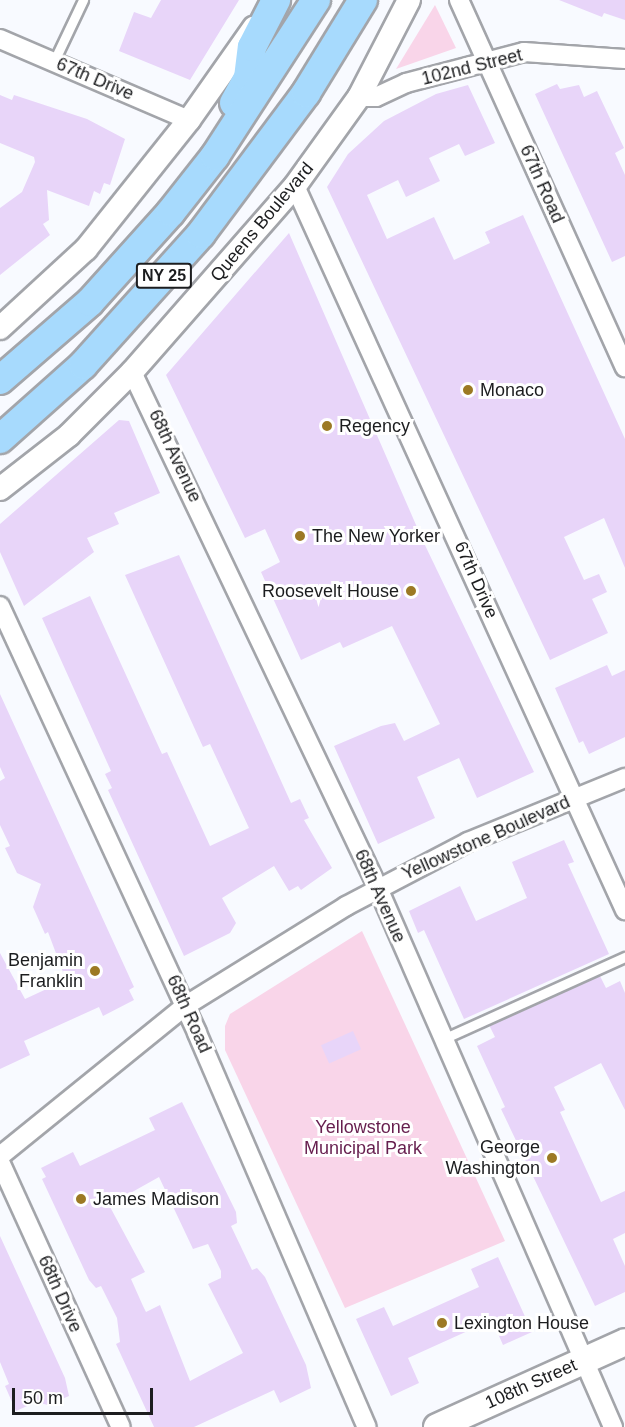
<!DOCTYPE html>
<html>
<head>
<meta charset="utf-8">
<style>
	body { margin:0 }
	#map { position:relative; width:625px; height:1427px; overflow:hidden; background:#f8faff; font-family:Helvetica,sans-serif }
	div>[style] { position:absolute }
	.green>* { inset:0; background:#f9d5e9 }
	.building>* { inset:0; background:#e8d5f9; transform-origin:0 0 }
	.roads { filter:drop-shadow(2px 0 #a3a5aa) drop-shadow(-2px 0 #a3a5aa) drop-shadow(0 2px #a3a5aa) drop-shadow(0 -2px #a3a5aa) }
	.service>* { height:9px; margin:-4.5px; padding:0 4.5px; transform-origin:4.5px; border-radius:4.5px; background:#fff }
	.minor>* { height:18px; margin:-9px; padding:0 9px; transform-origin:9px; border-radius:9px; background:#fff }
	.tertiary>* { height:22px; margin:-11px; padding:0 11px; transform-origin:11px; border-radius:11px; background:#fff }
	.secondary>* { height:26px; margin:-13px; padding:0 13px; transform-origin:13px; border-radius:13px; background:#fff }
	.primary>* { height:28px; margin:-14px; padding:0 14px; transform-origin:14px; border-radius:14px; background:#a7dafd }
	.dots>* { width:16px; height:16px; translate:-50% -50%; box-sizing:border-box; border:3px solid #fff; border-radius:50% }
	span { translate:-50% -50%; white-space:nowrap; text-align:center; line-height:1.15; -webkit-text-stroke:6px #fff; paint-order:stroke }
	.shield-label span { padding:2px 4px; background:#fff; border:2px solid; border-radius:4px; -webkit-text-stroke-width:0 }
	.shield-label { font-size:16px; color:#1c1d1f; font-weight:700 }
	.street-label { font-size:18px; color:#1c1d1f }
	.poi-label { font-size:18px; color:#1c1d1f }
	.left { translate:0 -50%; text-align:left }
	.right { translate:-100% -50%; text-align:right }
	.park-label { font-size:18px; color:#661e4e }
	.scale { position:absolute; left:12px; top:1388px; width:141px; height:27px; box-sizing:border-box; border:3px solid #1c1d1f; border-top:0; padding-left:8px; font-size:18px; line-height:21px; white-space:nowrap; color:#1c1d1f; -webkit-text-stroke:4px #fff; paint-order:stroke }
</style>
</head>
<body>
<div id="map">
	<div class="green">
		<i style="clip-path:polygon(435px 5px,456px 48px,396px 69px)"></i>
		<i style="clip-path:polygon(362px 931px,505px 1241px,345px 1308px,225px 1050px,225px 1026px,230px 1014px)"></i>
	</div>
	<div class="building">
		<i style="clip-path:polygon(161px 0,239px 0,190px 80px,119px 51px,134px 12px,151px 18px)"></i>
		<i style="clip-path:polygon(559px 0,625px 0,625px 20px,604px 13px,602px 17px)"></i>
		<i style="clip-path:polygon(557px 84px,560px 89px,579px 85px,584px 97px,597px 91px,624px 148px,615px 153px,625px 175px,625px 256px,612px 262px,535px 94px)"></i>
		<i style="clip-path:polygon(468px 85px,495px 143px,465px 156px,459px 144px,429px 158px,440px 181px,406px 197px,398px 180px,367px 195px,387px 239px,434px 217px,454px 260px,490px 243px,485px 232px,523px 215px,625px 439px,625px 568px,604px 518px,564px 537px,584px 580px,599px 574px,607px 592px,592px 599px,608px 633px,550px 660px,327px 187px,348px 154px,384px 121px,436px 94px)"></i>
		<i style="clip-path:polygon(0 95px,12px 100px,14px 95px,87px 119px,125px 139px,110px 185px,104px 183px,100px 194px,94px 191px,89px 206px,47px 190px,49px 220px,43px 224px,50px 235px,0 275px,0 208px,22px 192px,35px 162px,34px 157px,0 143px)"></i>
		<i style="clip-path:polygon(289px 233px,423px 541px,534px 772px,477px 798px,459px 758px,417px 777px,435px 818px,378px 844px,334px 746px,381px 726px,395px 723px,404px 741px,440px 724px,392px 626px,343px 648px,340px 642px,301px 660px,261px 572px,280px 562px,265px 529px,245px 538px,166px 375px)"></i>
		<i style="clip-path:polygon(119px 420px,129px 421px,160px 493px,114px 513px,119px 524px,87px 538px,94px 552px,24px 606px,0 552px,0 524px)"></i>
		<i style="clip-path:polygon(179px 555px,291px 803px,300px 799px,309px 818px,304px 820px,332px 868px,301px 890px,298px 886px,289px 891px,274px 866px,222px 898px,236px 923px,230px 933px,184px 956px,108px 790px,112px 788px,105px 774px,111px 771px,42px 618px,90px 596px,162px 754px,167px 752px,210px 846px,249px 828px,210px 744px,203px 747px,125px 575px)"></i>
		<i style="clip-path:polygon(607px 665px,612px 676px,625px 670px,625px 737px,589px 754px,583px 741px,579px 743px,555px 688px)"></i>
		<i style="clip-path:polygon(0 694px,134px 987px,129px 990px,134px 1000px,103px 1016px,99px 1007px,24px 1041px,30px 1055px,0 1069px,0 953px,25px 999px,66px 980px,48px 932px,45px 934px,33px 907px,41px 884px,17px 873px,5px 848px,10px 846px,0 825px,0 781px,5px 778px,0 767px)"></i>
		<i style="clip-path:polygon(564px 840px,574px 862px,568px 864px,609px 954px,464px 1019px,424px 930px,418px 933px,409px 911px,460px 886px,476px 921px,527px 898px,512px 862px)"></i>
		<i style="clip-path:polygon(600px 976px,606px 988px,620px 981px,625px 993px,625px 1110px,601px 1063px,554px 1087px,565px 1110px,560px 1112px,601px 1202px,625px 1191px,625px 1233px,613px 1239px,625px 1266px,625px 1292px,595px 1306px,501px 1109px,505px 1107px,477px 1046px,495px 1037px,489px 1025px)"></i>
		<i style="left:353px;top:1031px;width:20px;height:35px;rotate:66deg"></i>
		<i style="clip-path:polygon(evenodd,182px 1102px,236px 1212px,237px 1223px,231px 1226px,252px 1270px,257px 1268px,265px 1277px,306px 1365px,311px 1388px,280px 1403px,274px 1390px,194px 1427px,154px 1427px,116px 1344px,120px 1342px,117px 1318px,101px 1286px,96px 1288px,89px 1280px,42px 1179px,46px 1177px,41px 1168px,73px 1152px,80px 1166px,155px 1130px,149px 1118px,182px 1102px,159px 1177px,193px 1249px,208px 1244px,221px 1271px,221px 1278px,208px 1284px,243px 1353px,190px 1381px,160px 1305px,146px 1312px,143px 1306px,131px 1279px,145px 1272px,109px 1205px,159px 1177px)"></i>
		<i style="clip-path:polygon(0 1236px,65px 1378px,69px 1396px,48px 1405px,36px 1402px,16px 1411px,5px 1386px,9px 1384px,0 1362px)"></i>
		<i style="clip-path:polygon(498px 1257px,532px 1332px,503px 1345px,492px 1320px,408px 1358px,419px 1383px,391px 1396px,356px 1319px,384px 1307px,393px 1326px,479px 1287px,471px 1269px)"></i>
	</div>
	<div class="roads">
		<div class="service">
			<i style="left:54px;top:61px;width:68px;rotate:-64.6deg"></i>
			<i style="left:443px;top:1039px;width:200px;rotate:-24.3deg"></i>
		</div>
		<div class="minor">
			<i style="left:459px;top:0;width:403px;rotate:65.7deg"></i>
			<i style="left:0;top:39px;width:206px;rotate:23.2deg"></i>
			<i style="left:359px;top:97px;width:17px"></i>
			<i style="left:376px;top:97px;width:33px;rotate:-25deg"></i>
			<i style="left:406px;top:83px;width:122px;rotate:-14.7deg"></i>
			<i style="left:524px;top:52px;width:101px;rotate:4deg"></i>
			<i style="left:295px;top:186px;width:796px;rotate:65.5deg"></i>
			<i style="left:132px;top:372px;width:572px;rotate:64.51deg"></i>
			<i style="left:378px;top:888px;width:588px;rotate:66.44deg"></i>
			<i style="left:0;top:606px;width:470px;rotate:65.2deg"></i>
			<i style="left:197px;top:1033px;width:429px;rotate:66.7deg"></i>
			<i style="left:0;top:1156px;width:238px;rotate:-39deg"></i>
			<i style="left:185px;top:1006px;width:190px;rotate:-31.8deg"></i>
			<i style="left:346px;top:906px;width:138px;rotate:-27.7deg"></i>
			<i style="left:468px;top:842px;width:170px;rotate:-22.2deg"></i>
			<i style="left:0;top:1162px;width:291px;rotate:65.5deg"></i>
		</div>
		<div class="tertiary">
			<i style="left:0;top:328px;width:117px;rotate:-42.6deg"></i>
			<i style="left:86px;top:249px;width:165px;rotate:-51.4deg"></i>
			<i style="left:189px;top:120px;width:113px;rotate:-54.8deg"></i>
			<i style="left:0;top:489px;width:88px;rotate:-38deg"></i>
			<i style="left:69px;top:435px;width:89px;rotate:-45deg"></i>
			<i style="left:132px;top:372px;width:247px;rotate:-48.8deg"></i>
			<i style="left:295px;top:186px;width:110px;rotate:-54.3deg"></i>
			<i style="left:359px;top:97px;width:109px;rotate:-62.7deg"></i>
		</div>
		<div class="secondary">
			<i style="left:437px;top:1427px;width:206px;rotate:-24.3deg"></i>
		</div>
		<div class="primary">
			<i style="left:234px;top:103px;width:29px;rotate:-61deg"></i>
			<i style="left:248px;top:78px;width:31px;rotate:-83deg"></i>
			<i style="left:252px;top:47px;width:53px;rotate:-62.9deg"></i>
			<i style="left:0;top:380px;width:119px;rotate:-40.9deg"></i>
			<i style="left:90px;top:302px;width:121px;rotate:-48deg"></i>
			<i style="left:171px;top:212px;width:71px;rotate:-51.8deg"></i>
			<i style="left:215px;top:156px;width:186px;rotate:-57.1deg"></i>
			<i style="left:0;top:439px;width:111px;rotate:-41.7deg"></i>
			<i style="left:83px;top:365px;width:176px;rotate:-48deg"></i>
			<i style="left:201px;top:234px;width:176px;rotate:-53.3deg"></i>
			<i style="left:306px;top:93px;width:109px;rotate:-58.5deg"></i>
		</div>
	</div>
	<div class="dots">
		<i style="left:468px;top:390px;background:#9c7924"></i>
		<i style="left:327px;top:426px;background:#9c7924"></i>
		<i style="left:300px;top:536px;background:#9c7924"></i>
		<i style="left:411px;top:591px;background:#9c7924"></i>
		<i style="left:95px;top:971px;background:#9c7924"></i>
		<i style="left:552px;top:1158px;background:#9c7924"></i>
		<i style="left:81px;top:1199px;background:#9c7924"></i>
		<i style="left:442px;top:1323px;background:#9c7924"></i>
	</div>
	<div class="shield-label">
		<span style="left:164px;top:276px">NY 25</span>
	</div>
	<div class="street-label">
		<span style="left:472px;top:67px;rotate:-14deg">102nd Street</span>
		<span style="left:95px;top:79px;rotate:23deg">67th Drive</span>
		<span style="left:542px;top:184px;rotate:66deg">67th Road</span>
		<span style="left:262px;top:222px;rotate:-50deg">Queens Boulevard</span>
		<span style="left:175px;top:456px;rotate:65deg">68th Avenue</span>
		<span style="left:476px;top:580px;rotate:66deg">67th Drive</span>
		<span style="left:486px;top:838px;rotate:-24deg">Yellowstone Boulevard</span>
		<span style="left:380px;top:896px;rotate:66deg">68th Avenue</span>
		<span style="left:189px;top:1014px;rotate:66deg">68th Road</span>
		<span style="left:60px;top:1294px;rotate:66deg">68th Drive</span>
		<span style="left:531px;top:1384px;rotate:-24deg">108th Street</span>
	</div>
	<div class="poi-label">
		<span class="left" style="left:480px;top:390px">Monaco</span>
		<span class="left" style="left:339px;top:426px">Regency</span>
		<span class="left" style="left:312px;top:536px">The New Yorker</span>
		<span class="right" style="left:399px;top:591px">Roosevelt House</span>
		<span class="right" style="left:83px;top:971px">Benjamin<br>Franklin</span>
		<span class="right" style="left:540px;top:1158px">George<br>Washington</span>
		<span class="left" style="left:93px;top:1199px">James Madison</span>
		<span class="left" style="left:454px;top:1323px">Lexington House</span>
	</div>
	<div class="park-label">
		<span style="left:363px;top:1138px">Yellowstone<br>Municipal Park</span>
	</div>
	<div class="scale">50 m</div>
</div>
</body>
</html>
